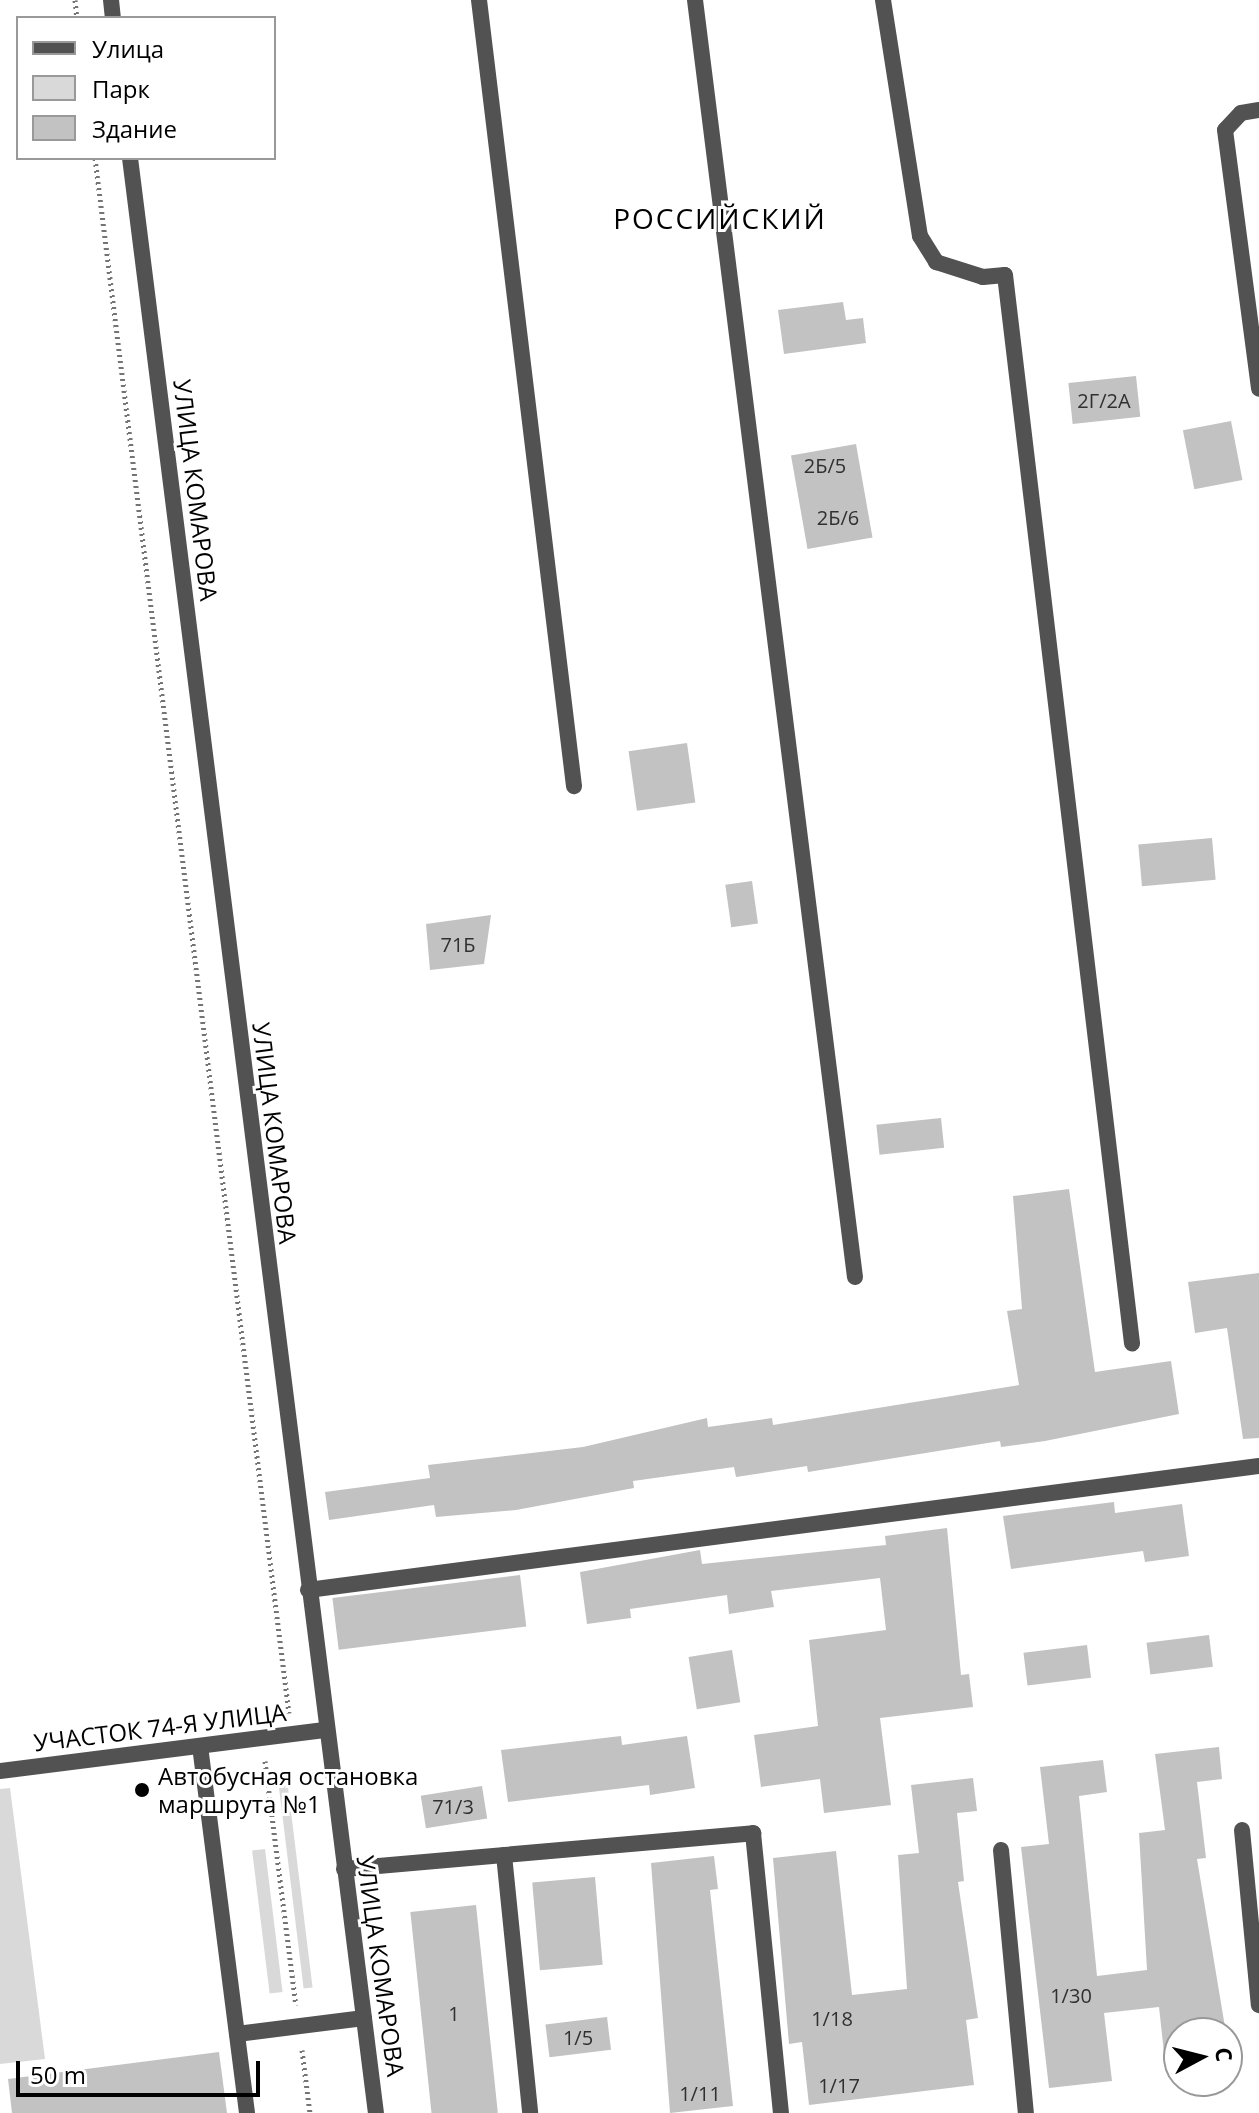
<!DOCTYPE html>
<html>
<head>
<meta charset="utf-8">
<style>
	body { margin:0 }
	#map { position:relative; width:1259px; height:2113px; overflow:hidden; background:#fff; font-family:"Open Sans",sans-serif }
	div>[style] { position:absolute }
	.green>* { inset:0; background:#d9d9d9; transform-origin:0 0 }
	.building>* { inset:0; background:#c2c2c2; transform-origin:0 0 }
	.path>* { height:5px; margin-top:-2.5px; transform-origin:0; background:repeating-linear-gradient(90deg,#747474 0 2px,transparent 0 6px) }
	.lane>* { height:16px; margin:-8px; padding:0 8px; transform-origin:8px; border-radius:8px; background:#525252 }
	.street>* { height:16px; margin:-8px; padding:0 8px; transform-origin:8px; border-radius:8px; background:#525252 }
	.dots>* { width:22px; height:22px; translate:-50% -50%; box-sizing:border-box; border:4px solid #fff; border-radius:50% }
	span { translate:-50% -50%; white-space:nowrap; text-align:center; line-height:1.15; -webkit-text-stroke:6px #fff; paint-order:stroke }
	.number-label { font-size:20px; color:#303030 }
	.number-label span { -webkit-text-stroke-width:0 }
	.street-label { font-size:24px; color:#000 }
	.poi-label { font-size:24px; color:#000 }
	.left { translate:0 -50%; text-align:left }
	.quarter-label { font-size:28px; color:#000; letter-spacing:2px }
	.legend { position:absolute; left:16px; top:16px; width:260px; height:144px; box-sizing:border-box; background:#fff; border:2px solid #999; margin:0; padding:10px 14px; list-style:none; font-size:24px; color:#000 }
	.legend li { display:flex; align-items:center; gap:16px; height:40px }
	.legend b { width:40px; border:2px solid #999 }
	.north { position:absolute; left:1163px; top:2017px; width:80px; height:80px; box-sizing:border-box; background:#fff; border:2px solid #999; border-radius:50%; rotate:83deg; font-size:22px; font-weight:700; line-height:32px; text-align:center; color:#000 }
	.north::after { content:''; display:block; margin:auto; width:28px; height:36px; background:#000; clip-path:polygon(50% 0,100% 100%,50% 72%,0 100%) }
	.scale { position:absolute; left:16px; top:2061px; width:244px; height:36px; box-sizing:border-box; border:4px solid #000; border-top:0; padding-left:10px; font-size:24px; line-height:28px; white-space:nowrap; color:#000; -webkit-text-stroke:6px #fff; paint-order:stroke }
</style>
</head>
<body>
<div id="map">
	<div class="green">
		<i style="left:286px;top:1771px;width:218px;height:9px;rotate:83deg"></i>
		<i style="clip-path:polygon(10px 1788px,45px 2059px,0 2064px,0 1789px)"></i>
		<i style="left:265px;top:1849px;width:144px;height:13px;rotate:83deg"></i>
	</div>
	<div class="building">
		<i style="clip-path:polygon(843px 302px,846px 320px,863px 318px,866px 343px,784px 354px,778px 310px)"></i>
		<i style="left:1136px;top:376px;width:41px;height:68px;rotate:84deg"></i>
		<i style="left:1231px;top:421px;width:60px;height:49px;rotate:79deg"></i>
		<i style="left:856px;top:444px;width:95px;height:66px;rotate:80deg"></i>
		<i style="left:687px;top:743px;width:60px;height:59px;rotate:82deg"></i>
		<i style="left:1212px;top:838px;width:42px;height:74px;rotate:85deg"></i>
		<i style="left:752px;top:881px;width:43px;height:27px;rotate:82deg"></i>
		<i style="clip-path:polygon(491px 915px,484px 964px,430px 970px,426px 924px)"></i>
		<i style="left:941px;top:1118px;width:30px;height:65px;rotate:84deg"></i>
		<i style="clip-path:polygon(1069px 1189px,1095px 1372px,1171px 1361px,1179px 1414px,1045px 1441px,1001px 1447px,1000px 1441px,808px 1472px,807px 1466px,736px 1477px,734px 1467px,633px 1481px,634px 1488px,516px 1510px,436px 1517px,434px 1505px,329px 1520px,325px 1492px,430px 1478px,428px 1465px,583px 1447px,707px 1418px,708px 1427px,772px 1418px,773px 1425px,1019px 1385px,1007px 1311px,1022px 1309px,1013px 1196px)"></i>
		<i style="clip-path:polygon(1259px 1273px,1259px 1438px,1243px 1439px,1227px 1328px,1195px 1333px,1188px 1282px)"></i>
		<i style="clip-path:polygon(1114px 1502px,1115px 1513px,1182px 1504px,1189px 1556px,1145px 1562px,1143px 1551px,1011px 1569px,1003px 1516px)"></i>
		<i style="clip-path:polygon(947px 1528px,961px 1675px,969px 1674px,973px 1707px,880px 1718px,891px 1805px,824px 1813px,820px 1779px,761px 1787px,754px 1735px,818px 1726px,809px 1640px,886px 1630px,880px 1578px,771px 1591px,774px 1607px,729px 1614px,727px 1595px,630px 1609px,631px 1618px,587px 1624px,580px 1572px,700px 1550px,702px 1564px,886px 1545px,885px 1536px)"></i>
		<i style="left:520px;top:1575px;width:52px;height:189px;rotate:83deg"></i>
		<i style="left:1209px;top:1635px;width:32px;height:63px;rotate:83deg"></i>
		<i style="left:1087px;top:1645px;width:33px;height:64px;rotate:83deg"></i>
		<i style="left:732px;top:1650px;width:53px;height:44px;rotate:81deg"></i>
		<i style="clip-path:polygon(621px 1736px,622px 1745px,687px 1736px,695px 1788px,650px 1795px,649px 1785px,508px 1802px,501px 1750px)"></i>
		<i style="clip-path:polygon(1219px 1747px,1222px 1779px,1197px 1782px,1206px 1858px,1197px 1859px,1226px 2033px,1179px 2033px,1179px 2061px,1165px 2062px,1159px 2007px,1104px 2013px,1112px 2081px,1049px 2088px,1021px 1847px,1049px 1844px,1040px 1767px,1103px 1760px,1107px 1792px,1079px 1796px,1097px 1976px,1147px 1970px,1139px 1833px,1165px 1830px,1155px 1754px)"></i>
		<i style="clip-path:polygon(973px 1778px,977px 1811px,957px 1813px,964px 1881px,958px 1882px,978px 2018px,966px 2020px,974px 2085px,809px 2105px,802px 2042px,789px 2044px,773px 1858px,836px 1851px,852px 1995px,907px 1989px,898px 1855px,919px 1853px,911px 1785px)"></i>
		<i style="left:482px;top:1786px;width:33px;height:62px;rotate:81deg"></i>
		<i style="clip-path:polygon(714px 1856px,718px 1889px,710px 1890px,733px 2106px,670px 2113px,651px 1863px)"></i>
		<i style="left:595px;top:1877px;width:88px;height:63px;rotate:85deg"></i>
		<i style="left:476px;top:1905px;width:209px;height:66px;rotate:84deg"></i>
		<i style="left:607px;top:2017px;width:33px;height:62px;rotate:83deg"></i>
		<i style="clip-path:polygon(219px 2052px,227px 2113px,12px 2113px,8px 2079px)"></i>
	</div>
	<div class="path">
		<i style="left:75px;top:0;width:18px;rotate:84deg"></i>
		<i style="left:95px;top:158px;width:1567px;rotate:82.89deg"></i>
		<i style="left:265px;top:1761px;width:246px;rotate:82.8deg"></i>
		<i style="left:302px;top:2050px;width:64px;rotate:82.8deg"></i>
	</div>
	<div class="lane">
		<i style="left:479px;top:0;width:792px;rotate:83.11deg"></i>
		<i style="left:200px;top:1746px;width:370px;rotate:82.7deg"></i>
		<i style="left:237px;top:2034px;width:128px;rotate:-7.2deg"></i>
	</div>
	<div class="street">
		<i style="left:111px;top:0;width:18px;rotate:84deg"></i>
		<i style="left:695px;top:0;width:1287px;rotate:82.86deg"></i>
		<i style="left:883px;top:0;width:239px;rotate:81.1deg"></i>
		<i style="left:920px;top:236px;width:31px;rotate:58deg"></i>
		<i style="left:936px;top:262px;width:49px;rotate:17.7deg"></i>
		<i style="left:983px;top:277px;width:22px;rotate:-5deg"></i>
		<i style="left:1005px;top:275px;width:1076px;rotate:83.22deg"></i>
		<i style="left:1259px;top:110px;width:18px;rotate:171deg"></i>
		<i style="left:1241px;top:113px;width:23px;rotate:133deg"></i>
		<i style="left:1225px;top:130px;width:261px;rotate:82.5deg"></i>
		<i style="left:130px;top:158px;width:1970px;rotate:82.83deg"></i>
		<i style="left:308px;top:1590px;width:959px;rotate:-7.43deg"></i>
		<i style="left:0;top:1771px;width:329px;rotate:-7.2deg"></i>
		<i style="left:1242px;top:1830px;width:176px;rotate:84.5deg"></i>
		<i style="left:1001px;top:1850px;width:264px;rotate:84.6deg"></i>
		<i style="left:504px;top:1855px;width:259px;rotate:84.2deg"></i>
		<i style="left:344px;top:1869px;width:411px;rotate:-5deg"></i>
		<i style="left:753px;top:1833px;width:281px;rotate:84.3deg"></i>
	</div>
	<div class="dots">
		<i style="left:142px;top:1790px;background:#000"></i>
	</div>
	<div class="number-label">
		<span style="left:1104px;top:400px">2Г/2А</span>
		<span style="left:825px;top:465px">2Б/5</span>
		<span style="left:838px;top:517px">2Б/6</span>
		<span style="left:458px;top:944px">71Б</span>
		<span style="left:453px;top:1806px">71/3</span>
		<span style="left:1071px;top:1995px">1/30</span>
		<span style="left:454px;top:2013px">1</span>
		<span style="left:832px;top:2018px">1/18</span>
		<span style="left:578px;top:2037px">1/5</span>
		<span style="left:839px;top:2085px">1/17</span>
		<span style="left:700px;top:2093px">1/11</span>
	</div>
	<div class="street-label">
		<span style="left:196px;top:490px;rotate:83deg">УЛИЦА КОМАРОВА</span>
		<span style="left:275px;top:1133px;rotate:83deg">УЛИЦА КОМАРОВА</span>
		<span style="left:160px;top:1727px;rotate:-7deg">УЧАСТОК 74-Я УЛИЦА</span>
		<span style="left:381px;top:1966px;rotate:82deg">УЛИЦА КОМАРОВА</span>
	</div>
	<div class="poi-label">
		<span class="left" style="left:158px;top:1790px">Автобусная остановка<br>маршрута №1</span>
	</div>
	<div class="quarter-label">
		<span style="left:720px;top:218px">РОССИЙСКИЙ</span>
	</div>
	<ul class="legend">
	<li><b style="height:10px;background:#525252"></b>Улица</li>
	<li><b style="height:22px;background:#d9d9d9"></b>Парк</li>
	<li><b style="height:22px;background:#c2c2c2"></b>Здание</li>
	</ul>
	<div class="north">С</div>
	<div class="scale">50 m</div>
</div>
</body>
</html>
